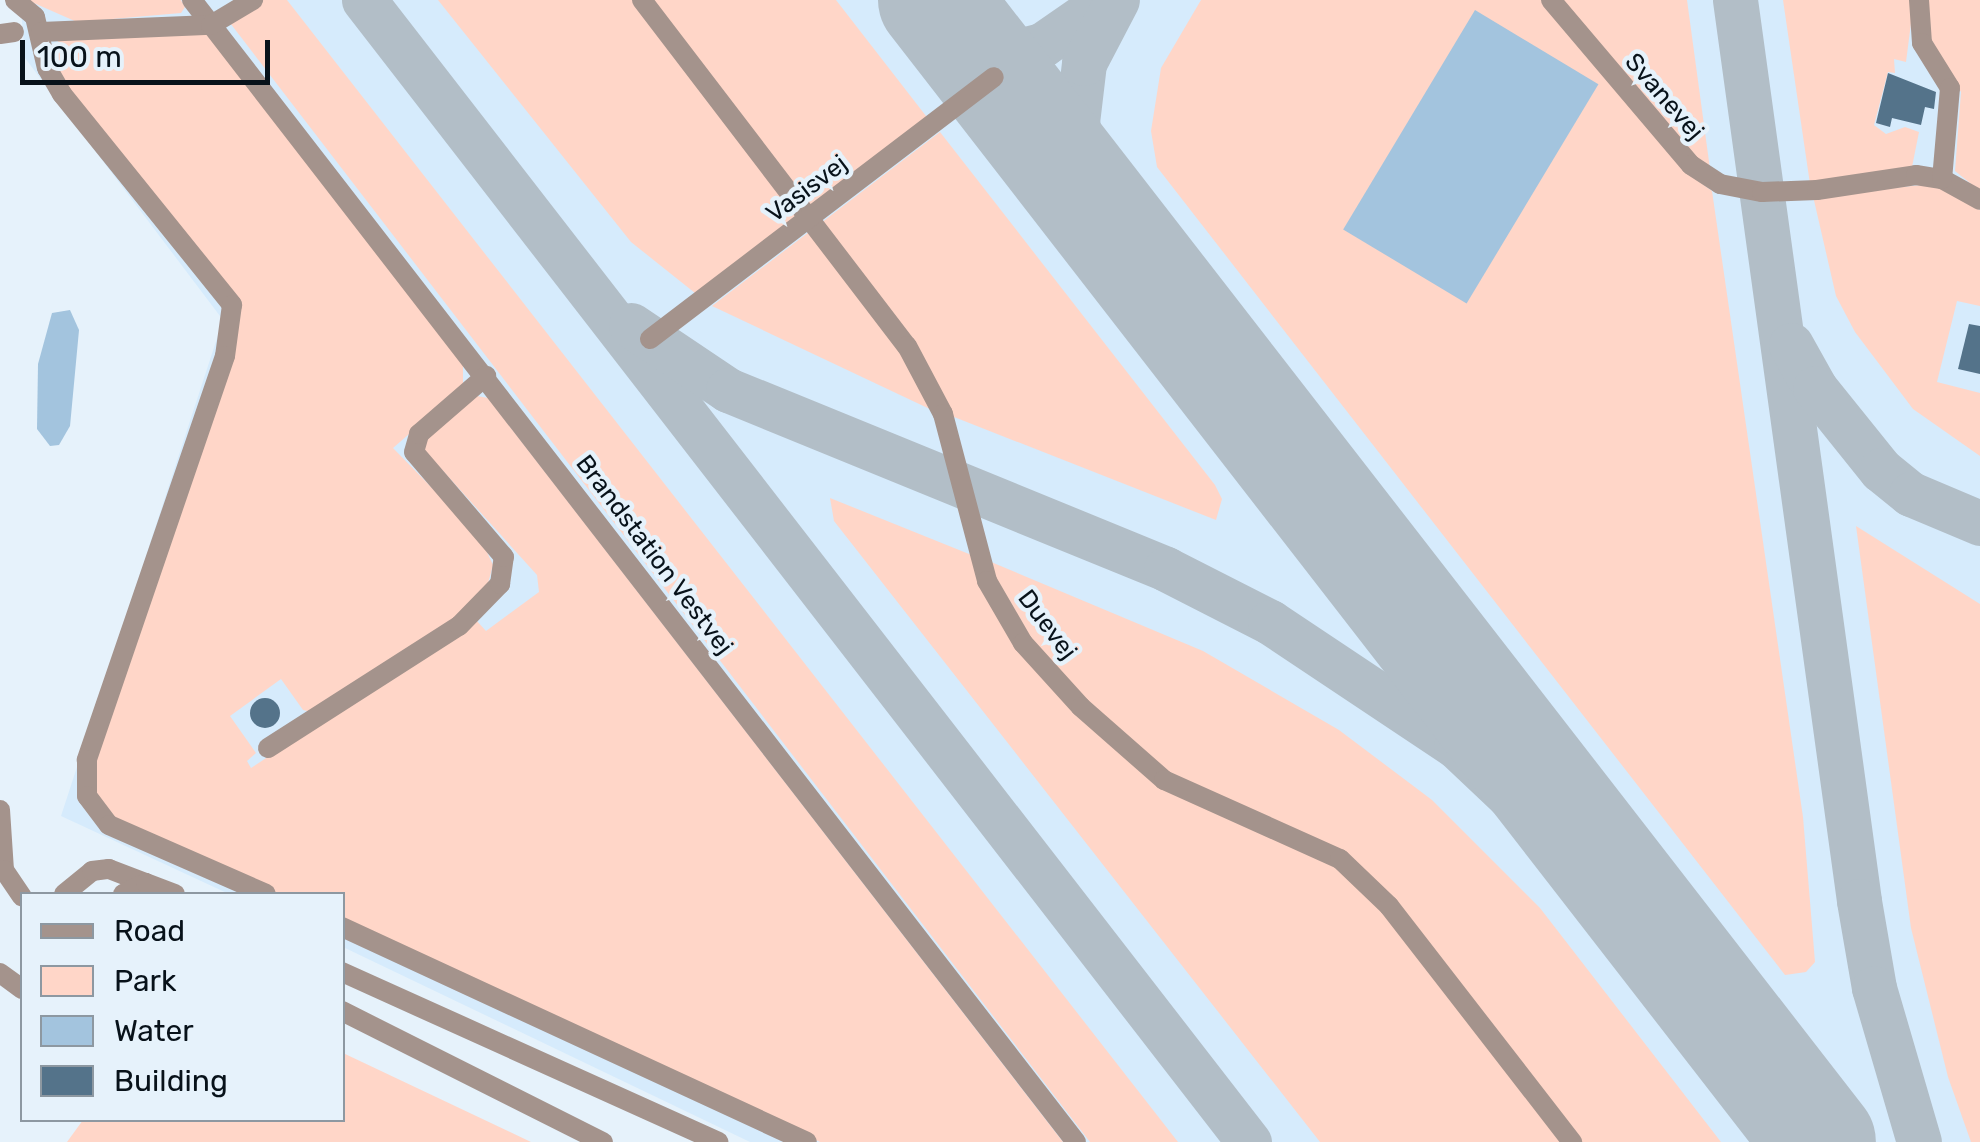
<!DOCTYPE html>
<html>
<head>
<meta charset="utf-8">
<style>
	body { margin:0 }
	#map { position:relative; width:1980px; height:1142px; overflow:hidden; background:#e6f2fb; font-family:Rubik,sans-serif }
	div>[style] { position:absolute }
	.built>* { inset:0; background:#d6ebfc }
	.green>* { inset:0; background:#ffd6c8 }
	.water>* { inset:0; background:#a3c4de; transform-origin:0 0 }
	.taxiway>* { height:45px; margin:-22.5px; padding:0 22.5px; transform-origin:22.5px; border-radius:22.5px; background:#b2bec7 }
	.runway>* { height:112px; margin:-56px; padding:0 56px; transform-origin:56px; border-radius:56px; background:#b2bec7 }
	.building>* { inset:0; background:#54738a }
	.round { border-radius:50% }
	.minor>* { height:20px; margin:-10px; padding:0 10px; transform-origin:10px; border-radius:10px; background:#a4938c }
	span { translate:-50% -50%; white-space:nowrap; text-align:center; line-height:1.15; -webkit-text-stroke:9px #e6f2fb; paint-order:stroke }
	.street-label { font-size:25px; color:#08121a }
	.legend { position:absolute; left:20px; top:892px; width:325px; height:230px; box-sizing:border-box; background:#e6f2fb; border:2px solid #8d98a1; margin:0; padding:12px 18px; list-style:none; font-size:30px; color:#08121a }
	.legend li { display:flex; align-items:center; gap:20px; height:50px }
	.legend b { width:50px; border:2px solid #8d98a1 }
	.scale { position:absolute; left:20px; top:40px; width:250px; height:45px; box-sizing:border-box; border:5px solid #08121a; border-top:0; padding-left:12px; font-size:30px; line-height:35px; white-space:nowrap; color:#08121a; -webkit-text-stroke:8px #e6f2fb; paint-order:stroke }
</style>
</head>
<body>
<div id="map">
	<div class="built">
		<i style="clip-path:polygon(7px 0,1980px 0,1980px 1142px,750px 1142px,343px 947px,342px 894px,229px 894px,61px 816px,223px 320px,25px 58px,21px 9px)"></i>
	</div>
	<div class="green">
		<i style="clip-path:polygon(27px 0,181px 0,185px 7px,181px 13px,77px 22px)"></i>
		<i style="clip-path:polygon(263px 0,287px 0,1178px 1142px,1090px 1142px,227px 19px)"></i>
		<i style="clip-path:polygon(438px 0,635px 0,807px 224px,705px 301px,631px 242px)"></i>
		<i style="clip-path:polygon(649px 0,836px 0,933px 125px,817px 214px)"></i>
		<i style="clip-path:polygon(1201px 0,1543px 0,1693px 177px,1712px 191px,1803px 817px,1815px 962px,1806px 972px,1785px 975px,1157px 167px,1151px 131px,1161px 68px)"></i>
		<i style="clip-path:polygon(1560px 0,1687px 0,1710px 169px,1698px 165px)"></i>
		<i style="clip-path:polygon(1783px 0,1914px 0,1906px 62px,1894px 59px,1895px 73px,1888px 72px,1874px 125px,1886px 134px,1905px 127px,1919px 132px,1912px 167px,1810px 184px)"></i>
		<i style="clip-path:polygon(1924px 0,1980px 0,1980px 191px,1955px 171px,1961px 92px,1927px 32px)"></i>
		<i style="clip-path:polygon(202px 28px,463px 363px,463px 387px,393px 448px,480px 537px,493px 565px,486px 591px,470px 609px,311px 712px,303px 710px,281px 679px,230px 716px,256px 753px,247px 761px,251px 768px,476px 620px,486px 631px,539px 592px,537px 575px,425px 451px,425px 441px,477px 396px,488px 398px,1063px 1142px,820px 1142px,343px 923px,342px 894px,278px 894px,124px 829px,92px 788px,91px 759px,238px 307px,63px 83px,52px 54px,60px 38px)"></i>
		<i style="clip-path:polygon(940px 132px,1215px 485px,1222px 499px,1216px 520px,949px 415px,821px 223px)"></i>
		<i style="clip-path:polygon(1932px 184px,1980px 210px,1980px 306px,1957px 301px,1937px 382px,1980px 393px,1980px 456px,1913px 409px,1855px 332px,1836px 296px,1813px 196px)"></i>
		<i style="clip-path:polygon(813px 229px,890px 332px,934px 411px,712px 306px)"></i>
		<i style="clip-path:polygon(830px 498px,974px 556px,977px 573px,1118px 750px,1293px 839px,1362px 885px,1566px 1142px,1320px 1142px,834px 521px)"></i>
		<i style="clip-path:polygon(1856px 526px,1980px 604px,1980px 1142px,1971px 1142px,1948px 1077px,1911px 928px)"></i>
		<i style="clip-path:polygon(984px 559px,1203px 651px,1339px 730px,1432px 800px,1540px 908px,1721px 1142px,1579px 1142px,1345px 858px,1202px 795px,1137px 752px,1030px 644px)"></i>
		<i style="clip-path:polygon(343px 1053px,531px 1142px,67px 1142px,83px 1120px,342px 1120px)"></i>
	</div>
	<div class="water">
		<i style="left:1475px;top:10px;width:144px;height:256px;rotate:31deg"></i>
		<i style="clip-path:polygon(70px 310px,79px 330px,70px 426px,59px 445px,50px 446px,37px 429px,38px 364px,52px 313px)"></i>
	</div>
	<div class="taxiway">
		<i style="left:364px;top:0;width:1445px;rotate:52.23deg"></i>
		<i style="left:1735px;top:0;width:909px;rotate:82.16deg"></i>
		<i style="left:1859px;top:901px;width:88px;rotate:80.2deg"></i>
		<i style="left:1874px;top:988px;width:160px;rotate:73.7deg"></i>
		<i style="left:957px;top:30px;width:25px;rotate:34deg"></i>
		<i style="left:978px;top:44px;width:41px;rotate:9.9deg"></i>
		<i style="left:1018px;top:51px;width:25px;rotate:-14deg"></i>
		<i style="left:1042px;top:45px;width:79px;rotate:-34.7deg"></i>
		<i style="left:1106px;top:222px;width:53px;rotate:-112.2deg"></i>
		<i style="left:1086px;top:173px;width:52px;rotate:-100deg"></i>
		<i style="left:1077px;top:122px;width:59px;rotate:-83.2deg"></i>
		<i style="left:1084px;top:63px;width:71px;rotate:-62.4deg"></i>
		<i style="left:631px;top:325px;width:117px;rotate:33.8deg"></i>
		<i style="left:728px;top:390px;width:473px;rotate:22.2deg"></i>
		<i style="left:1166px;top:569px;width:117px;rotate:27deg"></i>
		<i style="left:1270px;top:622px;width:224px;rotate:33.7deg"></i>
		<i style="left:1456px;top:746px;width:293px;rotate:43.3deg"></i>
		<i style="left:1791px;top:345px;width:49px;rotate:60.8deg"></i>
		<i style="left:1815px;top:388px;width:105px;rotate:51.2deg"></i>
		<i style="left:1881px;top:470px;width:38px;rotate:39deg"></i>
		<i style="left:1911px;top:494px;width:75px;rotate:22.8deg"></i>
	</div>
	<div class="runway">
		<i style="left:934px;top:0;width:1445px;rotate:52.19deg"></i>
	</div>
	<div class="building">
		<i style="clip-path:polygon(1888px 73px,1936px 92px,1934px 109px,1925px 107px,1921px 125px,1892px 118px,1890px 127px,1876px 123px)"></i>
		<i style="clip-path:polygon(1969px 324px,1980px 326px,1980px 374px,1958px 369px)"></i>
		<i class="round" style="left:250px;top:698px;width:30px;height:30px"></i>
	</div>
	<div class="minor">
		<i style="left:15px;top:0;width:26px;rotate:40deg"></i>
		<i style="left:35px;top:17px;width:52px;rotate:76.8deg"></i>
		<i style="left:47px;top:68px;width:30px;rotate:60deg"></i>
		<i style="left:62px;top:94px;width:271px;rotate:51.1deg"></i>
		<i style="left:232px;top:305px;width:51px;rotate:97.8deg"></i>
		<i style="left:225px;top:356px;width:427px;rotate:108.9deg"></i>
		<i style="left:87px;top:760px;width:36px;rotate:90deg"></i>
		<i style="left:87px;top:796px;width:36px;rotate:53deg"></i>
		<i style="left:109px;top:825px;width:171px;rotate:23.7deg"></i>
		<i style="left:192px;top:0;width:1444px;rotate:52.26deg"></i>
		<i style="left:642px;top:0;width:436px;rotate:52.6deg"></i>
		<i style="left:907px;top:346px;width:77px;rotate:62.1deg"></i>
		<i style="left:943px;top:414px;width:173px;rotate:75.2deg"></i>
		<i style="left:987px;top:581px;width:72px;rotate:59.9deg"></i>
		<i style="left:1023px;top:643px;width:86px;rotate:47.8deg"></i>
		<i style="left:1081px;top:707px;width:111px;rotate:41.3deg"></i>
		<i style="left:1164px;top:780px;width:193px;rotate:24.2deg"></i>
		<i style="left:1340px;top:859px;width:68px;rotate:43.8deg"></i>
		<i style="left:1389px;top:906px;width:299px;rotate:52.2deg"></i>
		<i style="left:1551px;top:0;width:216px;rotate:49.7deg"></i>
		<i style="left:1691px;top:165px;width:35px;rotate:33deg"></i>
		<i style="left:1720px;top:184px;width:43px;rotate:10.8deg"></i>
		<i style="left:1762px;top:192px;width:55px;rotate:-2.1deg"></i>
		<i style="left:1817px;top:190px;width:100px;rotate:-8.6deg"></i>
		<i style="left:1916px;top:175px;width:26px;rotate:9deg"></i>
		<i style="left:1942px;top:179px;width:43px;rotate:28.9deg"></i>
		<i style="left:1919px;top:0;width:43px;rotate:86deg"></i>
		<i style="left:1922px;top:43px;width:53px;rotate:58.1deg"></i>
		<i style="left:1950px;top:88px;width:91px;rotate:95deg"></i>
		<i style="left:41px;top:32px;width:170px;rotate:-2.4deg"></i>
		<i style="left:211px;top:25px;width:49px;rotate:-30.8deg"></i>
		<i style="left:0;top:34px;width:14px;rotate:-8deg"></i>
		<i style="left:650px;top:339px;width:432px;rotate:-37.3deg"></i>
		<i style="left:268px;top:748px;width:227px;rotate:-32.6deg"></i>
		<i style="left:459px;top:626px;width:59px;rotate:-45.7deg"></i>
		<i style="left:500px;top:584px;width:27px;rotate:-82deg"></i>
		<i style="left:504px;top:557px;width:138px;rotate:-130.6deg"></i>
		<i style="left:414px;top:452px;width:19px;rotate:-74deg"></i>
		<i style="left:419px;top:434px;width:89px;rotate:-40.9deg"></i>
		<i style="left:0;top:810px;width:60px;rotate:86.2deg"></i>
		<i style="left:4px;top:870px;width:32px;rotate:56deg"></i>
		<i style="left:64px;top:894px;width:36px;rotate:-39deg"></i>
		<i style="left:92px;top:871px;width:17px;rotate:-7deg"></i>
		<i style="left:109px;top:869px;width:40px;rotate:21deg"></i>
		<i style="left:123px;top:894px;width:25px;rotate:-26deg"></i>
		<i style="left:146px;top:883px;width:31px;rotate:21deg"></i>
		<i style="left:342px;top:927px;width:512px;rotate:24.81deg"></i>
		<i style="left:342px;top:972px;width:413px;rotate:24.3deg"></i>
		<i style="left:0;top:973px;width:27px;rotate:36deg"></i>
		<i style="left:342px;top:1011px;width:292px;rotate:26.7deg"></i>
	</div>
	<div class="street-label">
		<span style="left:1664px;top:97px;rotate:49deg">Svanevej</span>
		<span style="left:807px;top:189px;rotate:-37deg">Vasisvej</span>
		<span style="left:654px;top:555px;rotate:53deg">Brandstation Vestvej</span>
		<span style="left:1047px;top:625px;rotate:53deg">Duevej</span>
	</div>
	<ul class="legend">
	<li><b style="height:12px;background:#a4938c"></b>Road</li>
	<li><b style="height:28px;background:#ffd6c8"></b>Park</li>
	<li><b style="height:28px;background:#a3c4de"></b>Water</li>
	<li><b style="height:28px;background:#54738a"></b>Building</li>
	</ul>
	<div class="scale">100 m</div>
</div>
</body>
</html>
